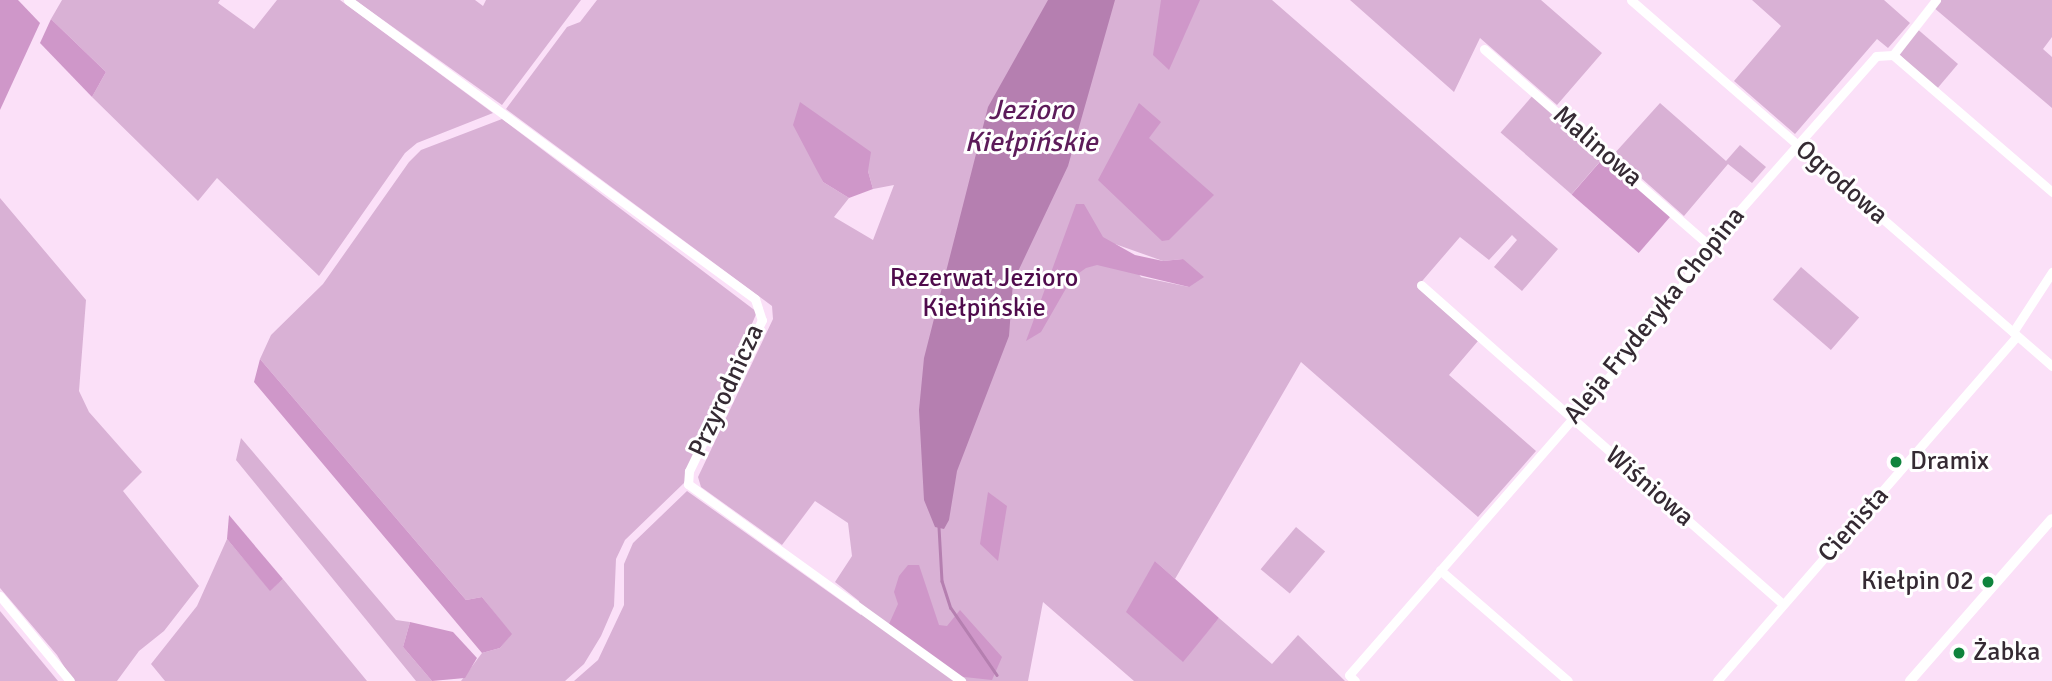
<!DOCTYPE html>
<html>
<head>
<meta charset="utf-8">
<style>
	body { margin:0 }
	#map { position:relative; width:2052px; height:681px; overflow:hidden; background:#fbe0f8; font-family:Signika,sans-serif }
	div>[style] { position:absolute }
	.green>* { inset:0; background:#d9b1d5; transform-origin:0 0 }
	.forest>* { inset:0; background:#cf97c9; transform-origin:0 0 }
	.water>* { inset:0; background:#b57fb0 }
	.stream>* { height:2.5px; margin:-1.25px; padding:0 1.25px; transform-origin:1.25px; border-radius:1.25px; background:#b57fb0 }
	.minor>* { height:9px; margin:-4.5px; padding:0 4.5px; transform-origin:4.5px; border-radius:4.5px; background:#fff }
	.tertiary>* { height:10px; margin:-5px; padding:0 5px; transform-origin:5px; border-radius:5px; background:#fff }
	.dots>* { width:19px; height:19px; translate:-50% -50%; box-sizing:border-box; border:4px solid #fff; border-radius:50% }
	span { translate:-50% -50%; white-space:nowrap; text-align:center; line-height:1.15; -webkit-text-stroke:6px #fff; paint-order:stroke }
	.street-label { font-size:26px; color:#352a33 }
	.park-label { font-size:26px; color:#4f0b4c }
	.poi-label { font-size:26px; color:#352a33 }
	.left { translate:0 -50%; text-align:left }
	.right { translate:-100% -50%; text-align:right }
	.water-label { font-size:28px; color:#5d1b5a; font-style:italic }
</style>
</head>
<body>
<div id="map">
	<div class="green">
		<i style="clip-path:polygon(62px 0,220px 0,218px 3px,254px 29px,277px 0,340px 0,493px 113px,417px 143px,405px 153px,319px 276px,217px 178px,198px 201px,92px 97px,106px 72px,51px 19px)"></i>
		<i style="clip-path:polygon(355px 0,475px 0,483px 6px,486px 0,581px 0,502px 105px)"></i>
		<i style="clip-path:polygon(evenodd,597px 0,1272px 0,1558px 249px,1522px 291px,1494px 267px,1517px 240px,1512px 235px,1489px 260px,1460px 237px,1417px 287px,1478px 341px,1449px 375px,1536px 451px,1478px 517px,1301px 362px,1175px 579px,1155px 561px,1182px 661px,1219px 618px,1272px 664px,1298px 635px,1345px 681px,1134px 681px,1043px 602px,1028px 681px,574px 681px,598px 660px,624px 605px,624px 564px,633px 543px,687px 491px,861px 615px,859px 601px,835px 582px,852px 556px,848px 523px,815px 501px,782px 545px,701px 487px,698px 477px,773px 319px,772px 306px,506px 109px,567px 27px,580px 22px,597px 0,806px 146px,868px 171px,873px 189px,894px 185px,873px 240px,834px 217px,849px 198px,823px 182px,806px 146px,597px 0,1115px 244px,1163px 261px,1183px 259px,1189px 287px,1141px 277px,1115px 244px)"></i>
		<i style="clip-path:polygon(1350px 0,1541px 0,1602px 53px,1557px 105px,1480px 38px,1454px 92px)"></i>
		<i style="clip-path:polygon(1752px 0,1884px 0,1910px 23px,1888px 48px,1877px 39px,1795px 134px,1734px 81px,1781px 26px)"></i>
		<i style="clip-path:polygon(1940px 0,2052px 0,2052px 37px,2043px 49px,2052px 57px,2052px 108px,1933px 7px)"></i>
		<i style="clip-path:polygon(1915px 27px,1958px 64px,1936px 90px,1899px 54px)"></i>
		<i style="left:1534px;top:94px;width:94px;height:51px;rotate:41deg"></i>
		<i style="clip-path:polygon(1660px 103px,1726px 161px,1740px 145px,1766px 167px,1752px 183px,1728px 164px,1684px 216px,1614px 154px)"></i>
		<i style="clip-path:polygon(502px 119px,757px 312px,684px 483px,625px 540px,616px 559px,614px 606px,601px 636px,584px 664px,565px 681px,461px 681px,482px 653px,500px 648px,511px 634px,482px 597px,466px 600px,260px 359px,271px 335px,323px 284px,409px 162px,421px 150px)"></i>
		<i style="clip-path:polygon(0 198px,86px 300px,79px 391px,89px 412px,142px 472px,123px 491px,199px 586px,164px 631px,139px 651px,117px 681px,73px 681px,57px 655px,0 588px)"></i>
		<i style="left:1801px;top:267px;width:77px;height:43px;rotate:41deg"></i>
		<i style="clip-path:polygon(241px 438px,396px 620px,410px 622px,403px 647px,432px 681px,416px 681px,236px 460px)"></i>
		<i style="left:1296px;top:527px;width:38px;height:55px;rotate:40deg"></i>
		<i style="clip-path:polygon(227px 539px,270px 590px,283px 579px,367px 681px,165px 681px,151px 664px,197px 606px)"></i>
		<i style="clip-path:polygon(0 611px,58px 681px,0 681px)"></i>
	</div>
	<div class="forest">
		<i style="clip-path:polygon(0 0,18px 0,40px 23px,0 110px)"></i>
		<i style="clip-path:polygon(1161px 0,1200px 0,1169px 70px,1153px 55px)"></i>
		<i style="clip-path:polygon(51px 19px,106px 72px,92px 97px,40px 43px)"></i>
		<i style="clip-path:polygon(800px 102px,871px 152px,868px 171px,873px 189px,849px 198px,823px 182px,793px 125px)"></i>
		<i style="clip-path:polygon(1139px 103px,1161px 122px,1149px 138px,1214px 195px,1169px 240px,1162px 241px,1098px 180px)"></i>
		<i style="left:1605px;top:156px;width:89px;height:51px;rotate:41deg"></i>
		<i style="clip-path:polygon(1076px 204px,1084px 204px,1103px 237px,1135px 255px,1163px 261px,1183px 259px,1204px 277px,1189px 287px,1097px 265px,1086px 268px,1072px 278px,1041px 332px,1026px 341px)"></i>
		<i style="clip-path:polygon(260px 359px,466px 600px,482px 597px,512px 634px,500px 648px,482px 653px,254px 382px)"></i>
		<i style="clip-path:polygon(988px 492px,1007px 506px,998px 561px,980px 544px)"></i>
		<i style="clip-path:polygon(229px 515px,283px 579px,270px 591px,227px 539px)"></i>
		<i style="clip-path:polygon(1155px 561px,1219px 618px,1183px 662px,1126px 612px)"></i>
		<i style="clip-path:polygon(908px 565px,919px 565px,939px 625px,947px 626px,960px 610px,1002px 657px,992px 680px,955px 676px,889px 624px,898px 604px,894px 592px,899px 576px)"></i>
		<i style="clip-path:polygon(410px 622px,453px 632px,477px 658px,465px 678px,432px 681px,403px 647px)"></i>
	</div>
	<div class="water">
		<i style="clip-path:polygon(1048px 0,1115px 0,1068px 166px,1013px 282px,1009px 336px,957px 471px,949px 520px,944px 529px,935px 527px,924px 500px,919px 410px,924px 358px,988px 107px)"></i>
	</div>
	<div class="stream">
		<i style="left:939px;top:527px;width:54px;rotate:86.8deg"></i>
		<i style="left:942px;top:581px;width:28px;rotate:72deg"></i>
		<i style="left:951px;top:608px;width:81px;rotate:55.5deg"></i>
	</div>
	<div class="minor">
		<i style="left:348px;top:0;width:505px;rotate:36.3deg"></i>
		<i style="left:755px;top:299px;width:22px;rotate:72deg"></i>
		<i style="left:762px;top:320px;width:168px;rotate:115.8deg"></i>
		<i style="left:689px;top:471px;width:13px;rotate:94deg"></i>
		<i style="left:688px;top:484px;width:337px;rotate:35.8deg"></i>
		<i style="left:1631px;top:0;width:558px;rotate:41deg"></i>
		<i style="left:1484px;top:49px;width:298px;rotate:41.1deg"></i>
		<i style="left:1893px;top:55px;width:70px;rotate:-52deg"></i>
		<i style="left:1421px;top:285px;width:482px;rotate:41.4deg"></i>
		<i style="left:2013px;top:332px;width:72px;rotate:-57deg"></i>
		<i style="left:1440px;top:570px;width:169px;rotate:40.9deg"></i>
		<i style="left:0;top:596px;width:110px;rotate:50.5deg"></i>
		<i style="left:1355px;top:681px;width:8px;rotate:-135deg"></i>
		<i style="left:1349px;top:675px;width:473px;rotate:-48.9deg"></i>
		<i style="left:1660px;top:319px;width:89px;rotate:-56.5deg"></i>
		<i style="left:1709px;top:245px;width:252px;rotate:-48.5deg"></i>
		<i style="left:1876px;top:56px;width:17px;rotate:-3deg"></i>
		<i style="left:1893px;top:55px;width:210px;rotate:40.7deg"></i>
		<i style="left:1717px;top:681px;width:457px;rotate:-49deg"></i>
	</div>
	<div class="tertiary">
		<i style="left:1910px;top:681px;width:215px;rotate:-48.8deg"></i>
	</div>
	<div class="dots">
		<i style="left:1896px;top:462px;background:#0f843d"></i>
		<i style="left:1988px;top:582px;background:#0f843d"></i>
		<i style="left:1959px;top:653px;background:#0f843d"></i>
	</div>
	<div class="street-label">
		<span style="left:1597px;top:147px;rotate:41deg">Malinowa</span>
		<span style="left:1841px;top:183px;rotate:41deg">Ogrodowa</span>
		<span style="left:1655px;top:316px;rotate:-51deg">Aleja Fryderyka Chopina</span>
		<span style="left:727px;top:391px;rotate:-65deg">Przyrodnicza</span>
		<span style="left:1649px;top:487px;rotate:41deg">Wiśniowa</span>
		<span style="left:1854px;top:525px;rotate:-48deg">Cienista</span>
	</div>
	<div class="park-label">
		<span style="left:984px;top:294px">Rezerwat Jezioro<br>Kiełpińskie</span>
	</div>
	<div class="poi-label">
		<span class="left" style="left:1910px;top:462px">Dramix</span>
		<span class="right" style="left:1974px;top:582px">Kiełpin 02</span>
		<span class="left" style="left:1973px;top:653px">Żabka</span>
	</div>
	<div class="water-label">
		<span style="left:1031px;top:126px">Jezioro<br>Kiełpińskie</span>
	</div>
</div>
</body>
</html>
